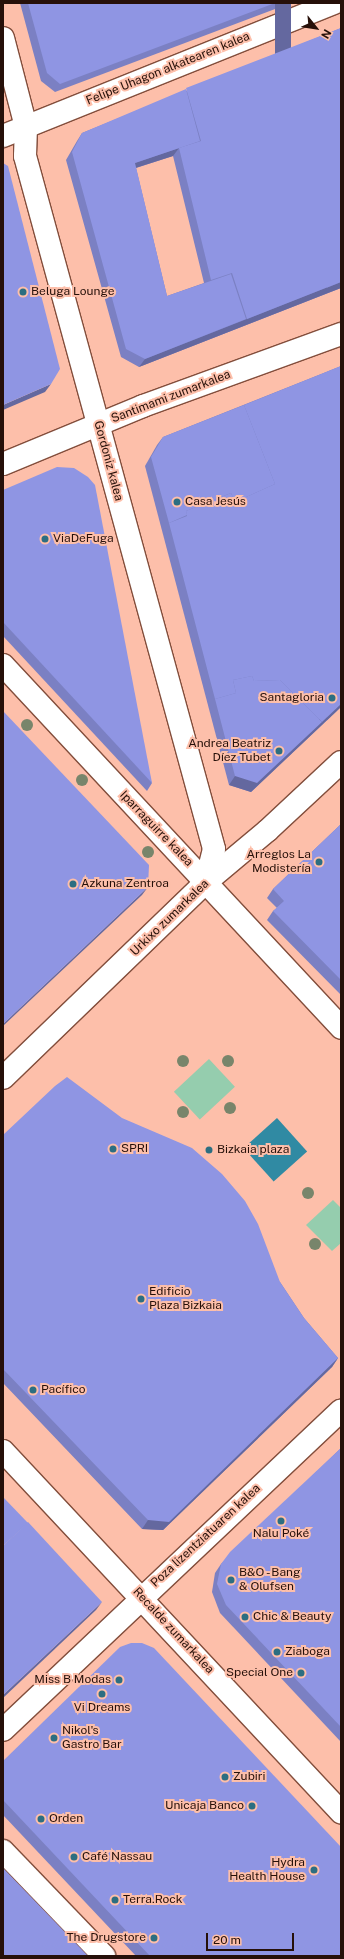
<!DOCTYPE html>
<html>
<head>
<meta charset="utf-8">
<style>
	body { margin:0 }
	#map { position:relative; width:344px; height:1959px; overflow:hidden; background:#fdbfaa; font-family:"Public Sans",sans-serif }
	div>[style] { position:absolute }
	.green>* { inset:0; background:#95cdae; transform-origin:0 0 }
	.water>* { inset:0; background:#308aa3; transform-origin:0 0 }
	.roads { filter:drop-shadow(1px 0 #834e3c) drop-shadow(-1px 0 #834e3c) drop-shadow(0 1px #834e3c) drop-shadow(0 -1px #834e3c) }
	.minor>* { height:22px; margin:-11px; padding:0 11px; transform-origin:11px; border-radius:11px; background:#fff }
	.tertiary>* { height:22px; margin:-11px; padding:0 11px; transform-origin:11px; border-radius:11px; background:#fff }
	.secondary>* { height:22px; margin:-11px; padding:0 11px; transform-origin:11px; border-radius:11px; background:#fff }
	.trees>* { width:12px; height:12px; margin:-6px; border-radius:50%; background:#78856b }
	.wall>* { inset:0; background:#7b80c3 }
	.shaded-wall>* { inset:0; background:#64689f; transform-origin:0 0 }
	.building>* { inset:0; background:#8f95e3 }
	.dots>* { width:11px; height:11px; translate:-50% -50%; box-sizing:border-box; border:2px solid #fdbfaa; border-radius:50% }
	span { translate:-50% -50%; white-space:nowrap; text-align:center; line-height:1.15; -webkit-text-stroke:4px #fdbfaa; paint-order:stroke }
	.street-label { font-size:12px; color:#261009 }
	.poi-label { font-size:12px; color:#261009 }
	.left { translate:0 -50%; text-align:left }
	.right { translate:-100% -50%; text-align:right }
	.frame { position:absolute; inset:0; border:4px solid #261009; pointer-events:none }
	.north { position:absolute; left:296px; top:8px; width:40px; height:40px; -webkit-text-stroke:3px #fdbfaa; paint-order:stroke; rotate:120deg; font-size:11px; font-weight:700; line-height:16px; text-align:center; color:#261009 }
	.north::after { content:''; display:block; margin:auto; width:14px; height:18px; background:#261009; clip-path:polygon(50% 0,100% 100%,50% 72%,0 100%) }
	.scale { position:absolute; left:206px; top:1933px; width:88px; height:18px; box-sizing:border-box; border:2px solid #261009; border-top:0; padding-left:5px; font-size:12px; line-height:14px; white-space:nowrap; color:#261009; -webkit-text-stroke:3px #fdbfaa; paint-order:stroke }
</style>
</head>
<body>
<div id="map">
	<div class="green">
		<i style="left:209px;top:1059px;width:38px;height:48px;rotate:47deg"></i>
		<i style="clip-path:polygon(333px 1200px,341px 1208px,341px 1243px,332px 1251px,306px 1225px)"></i>
	</div>
	<div class="water">
		<i style="left:277px;top:1118px;width:45px;height:45px;rotate:48deg"></i>
	</div>
	<div class="roads">
		<div class="minor">
			<i style="left:3px;top:38px;width:92px;rotate:75.5deg"></i>
			<i style="left:26px;top:127px;width:29px;rotate:92deg"></i>
			<i style="left:25px;top:156px;width:718px;rotate:74.74deg"></i>
			<i style="left:214px;top:849px;width:34px;rotate:104deg"></i>
			<i style="left:3px;top:136px;width:357px;rotate:-21.9deg"></i>
			<i style="left:3px;top:665px;width:496px;rotate:47deg"></i>
			<i style="left:3px;top:1730px;width:465px;rotate:-43.4deg"></i>
			<i style="left:3px;top:1851px;width:146px;rotate:46.1deg"></i>
		</div>
		<div class="tertiary">
			<i style="left:3px;top:464px;width:152px;rotate:-22.5deg"></i>
			<i style="left:143px;top:406px;width:211px;rotate:-20deg"></i>
		</div>
		<div class="secondary">
			<i style="left:3px;top:1078px;width:282px;rotate:-44deg"></i>
			<i style="left:206px;top:882px;width:80px;rotate:-39.9deg"></i>
			<i style="left:267px;top:831px;width:101px;rotate:-43deg"></i>
			<i style="left:3px;top:1451px;width:495px;rotate:46.9deg"></i>
		</div>
	</div>
	<div class="trees">
		<i style="left:27px;top:725px"></i>
		<i style="left:82px;top:780px"></i>
		<i style="left:148px;top:852px"></i>
		<i style="left:183px;top:1061px"></i>
		<i style="left:228px;top:1061px"></i>
		<i style="left:230px;top:1108px"></i>
		<i style="left:183px;top:1112px"></i>
		<i style="left:308px;top:1193px"></i>
		<i style="left:315px;top:1244px"></i>
	</div>
	<div class="wall">
		<i style="clip-path:polygon(20px 3px,291px 3px,55px 92px,41px 81px)"></i>
		<i style="clip-path:polygon(evenodd,341px 28px,341px 288px,139px 367px,121px 357px,66px 160px,77px 141px,82px 133px,341px 28px,173px 156px,204px 283px,167px 296px,136px 168px,173px 156px)"></i>
		<i style="clip-path:polygon(341px 366px,341px 707px,251px 792px,229px 785px,145px 466px,157px 445px,163px 437px)"></i>
		<i style="clip-path:polygon(3px 490px,152px 783px,147px 791px,3px 636px)"></i>
		<i style="clip-path:polygon(341px 824px,341px 995px,267px 920px,273px 911px,277px 908px,267px 898px,273px 889px)"></i>
		<i style="clip-path:polygon(3px 1135px,280px 1282px,304px 1318px,338px 1358px,332px 1367px,163px 1530px,142px 1529px,3px 1383px)"></i>
		<i style="clip-path:polygon(341px 1448px,341px 1742px,220px 1613px,212px 1592px,215px 1573px,221px 1564px)"></i>
		<i style="clip-path:polygon(3px 1761px,341px 1956px,136px 1956px,3px 1815px)"></i>
	</div>
	<div class="shaded-wall">
		<i style="left:275px;top:3px;width:16px;height:230px"></i>
		<i style="clip-path:polygon(179px 148px,173px 156px,129px 170px,135px 163px)"></i>
		<i style="clip-path:polygon(341px 282px,341px 288px,139px 367px,145px 359px,247px 319px)"></i>
		<i style="clip-path:polygon(51px 384px,45px 392px,3px 410px,3px 405px)"></i>
		<i style="clip-path:polygon(341px 704px,341px 707px,251px 792px,229px 785px,235px 776px)"></i>
		<i style="clip-path:polygon(148px 887px,142px 895px,3px 1026px,3px 1024px)"></i>
		<i style="clip-path:polygon(338px 1358px,332px 1367px,163px 1530px,142px 1529px,148px 1520px)"></i>
		<i style="clip-path:polygon(102px 1602px,96px 1610px,3px 1698px,3px 1695px)"></i>
	</div>
	<div class="building">
		<i style="clip-path:polygon(28px 3px,275px 3px,60px 84px,47px 73px)"></i>
		<i style="clip-path:polygon(341px 28px,341px 282px,247px 319px,232px 273px,211px 280px,179px 148px,201px 141px,186px 88px)"></i>
		<i style="clip-path:polygon(186px 89px,200px 141px,135px 163px,167px 296px,231px 274px,246px 319px,145px 359px,126px 349px,72px 152px,82px 133px)"></i>
		<i style="clip-path:polygon(3px 163px,8px 166px,60px 369px,51px 384px,3px 405px)"></i>
		<i style="clip-path:polygon(341px 366px,341px 704px,322px 722px,280px 680px,254px 681px,252px 676px,233px 680px,236px 693px,215px 699px,169px 523px,187px 516px,186px 511px,231px 493px,235px 502px,275px 484px,244px 405px)"></i>
		<i style="clip-path:polygon(244px 405px,275px 484px,235px 502px,231px 493px,186px 511px,187px 515px,169px 523px,151px 457px,163px 437px)"></i>
		<i style="clip-path:polygon(57px 467px,74px 468px,88px 477px,95px 485px,152px 783px,3px 622px,3px 490px)"></i>
		<i style="clip-path:polygon(252px 676px,254px 681px,280px 680px,322px 722px,257px 783px,235px 776px,215px 699px,236px 693px,233px 680px)"></i>
		<i style="clip-path:polygon(3px 711px,149px 865px,148px 887px,3px 1024px)"></i>
		<i style="clip-path:polygon(341px 824px,341px 980px,273px 911px,284px 901px,273px 889px)"></i>
		<i style="clip-path:polygon(67px 1077px,122px 1118px,192px 1148px,222px 1174px,245px 1201px,258px 1224px,280px 1282px,304px 1318px,338px 1358px,169px 1522px,148px 1520px,3px 1369px,3px 1135px,55px 1086px)"></i>
		<i style="clip-path:polygon(341px 1448px,341px 1727px,226px 1605px,217px 1584px,221px 1564px,230px 1552px)"></i>
		<i style="clip-path:polygon(3px 1497px,28px 1523px,3px 1546px)"></i>
		<i style="clip-path:polygon(28px 1522px,102px 1602px,3px 1695px,3px 1546px)"></i>
		<i style="clip-path:polygon(131px 1643px,142px 1643px,154px 1648px,341px 1847px,341px 1956px,150px 1956px,3px 1800px,3px 1761px,120px 1647px)"></i>
		<i style="clip-path:polygon(3px 1868px,88px 1956px,3px 1956px)"></i>
	</div>
	<div class="dots">
		<i style="left:23px;top:292px;background:#2c6e81"></i>
		<i style="left:177px;top:502px;background:#2c6e81"></i>
		<i style="left:45px;top:539px;background:#2c6e81"></i>
		<i style="left:332px;top:698px;background:#2c6e81"></i>
		<i style="left:279px;top:751px;background:#2c6e81"></i>
		<i style="left:319px;top:862px;background:#2c6e81"></i>
		<i style="left:73px;top:884px;background:#2c6e81"></i>
		<i style="left:113px;top:1149px;background:#2c6e81"></i>
		<i style="left:209px;top:1150px;background:#2c6e81"></i>
		<i style="left:141px;top:1299px;background:#2c6e81"></i>
		<i style="left:33px;top:1390px;background:#2c6e81"></i>
		<i style="left:281px;top:1521px;background:#2c6e81"></i>
		<i style="left:231px;top:1580px;background:#2c6e81"></i>
		<i style="left:245px;top:1617px;background:#2c6e81"></i>
		<i style="left:277px;top:1652px;background:#2c6e81"></i>
		<i style="left:301px;top:1673px;background:#2c6e81"></i>
		<i style="left:119px;top:1680px;background:#2c6e81"></i>
		<i style="left:102px;top:1694px;background:#2c6e81"></i>
		<i style="left:54px;top:1738px;background:#2c6e81"></i>
		<i style="left:225px;top:1777px;background:#2c6e81"></i>
		<i style="left:252px;top:1806px;background:#2c6e81"></i>
		<i style="left:41px;top:1819px;background:#2c6e81"></i>
		<i style="left:74px;top:1857px;background:#2c6e81"></i>
		<i style="left:314px;top:1870px;background:#2c6e81"></i>
		<i style="left:115px;top:1900px;background:#2c6e81"></i>
		<i style="left:154px;top:1938px;background:#2c6e81"></i>
	</div>
	<div class="street-label">
		<span style="left:168px;top:69px;rotate:-22deg">Felipe Uhagon alkatearen kalea</span>
		<span style="left:171px;top:397px;rotate:-21deg">Santimami zumarkalea</span>
		<span style="left:108px;top:461px;rotate:75deg">Gordoniz kalea</span>
		<span style="left:156px;top:829px;rotate:46deg">Iparraguirre kalea</span>
		<span style="left:170px;top:918px;rotate:-44deg">Urkixo zumarkalea</span>
		<span style="left:206px;top:1536px;rotate:-43deg">Poza lizentziatuaren kalea</span>
		<span style="left:173px;top:1631px;rotate:47deg">Recalde zumarkalea</span>
	</div>
	<div class="poi-label">
		<span class="left" style="left:31px;top:292px">Beluga Lounge</span>
		<span class="left" style="left:185px;top:502px">Casa Jesús</span>
		<span class="left" style="left:53px;top:539px">ViaDeFuga</span>
		<span class="right" style="left:324px;top:698px">Santagloria</span>
		<span class="right" style="left:271px;top:751px">Andrea Beatriz<br>Díez Tubet</span>
		<span class="right" style="left:311px;top:862px">Arreglos La<br>Modistería</span>
		<span class="left" style="left:81px;top:884px">Azkuna Zentroa</span>
		<span class="left" style="left:121px;top:1149px">SPRI</span>
		<span class="left" style="left:217px;top:1150px">Bizkaia plaza</span>
		<span class="left" style="left:149px;top:1299px">Edificio<br>Plaza Bizkaia</span>
		<span class="left" style="left:41px;top:1390px">Pacífico</span>
		<span style="left:281px;top:1534px">Nalu Poké</span>
		<span class="left" style="left:239px;top:1580px">B&amp;O - Bang<br>&amp; Olufsen</span>
		<span class="left" style="left:253px;top:1617px">Chic &amp; Beauty</span>
		<span class="left" style="left:285px;top:1652px">Ziaboga</span>
		<span class="right" style="left:293px;top:1673px">Special One</span>
		<span class="right" style="left:111px;top:1680px">Miss B Modas</span>
		<span style="left:102px;top:1708px">Vi Dreams</span>
		<span class="left" style="left:62px;top:1738px">Nikol's<br>Gastro Bar</span>
		<span class="left" style="left:233px;top:1777px">Zubiri</span>
		<span class="right" style="left:244px;top:1806px">Unicaja Banco</span>
		<span class="left" style="left:49px;top:1819px">Orden</span>
		<span class="left" style="left:82px;top:1857px">Café Nassau</span>
		<span class="right" style="left:305px;top:1870px">Hydra<br>Health House</span>
		<span class="left" style="left:123px;top:1900px">Terra.Rock</span>
		<span class="right" style="left:146px;top:1938px">The Drugstore</span>
	</div>
	<div class="frame"></div>
	<div class="north">N</div>
	<div class="scale">20 m</div>
</div>
</body>
</html>
